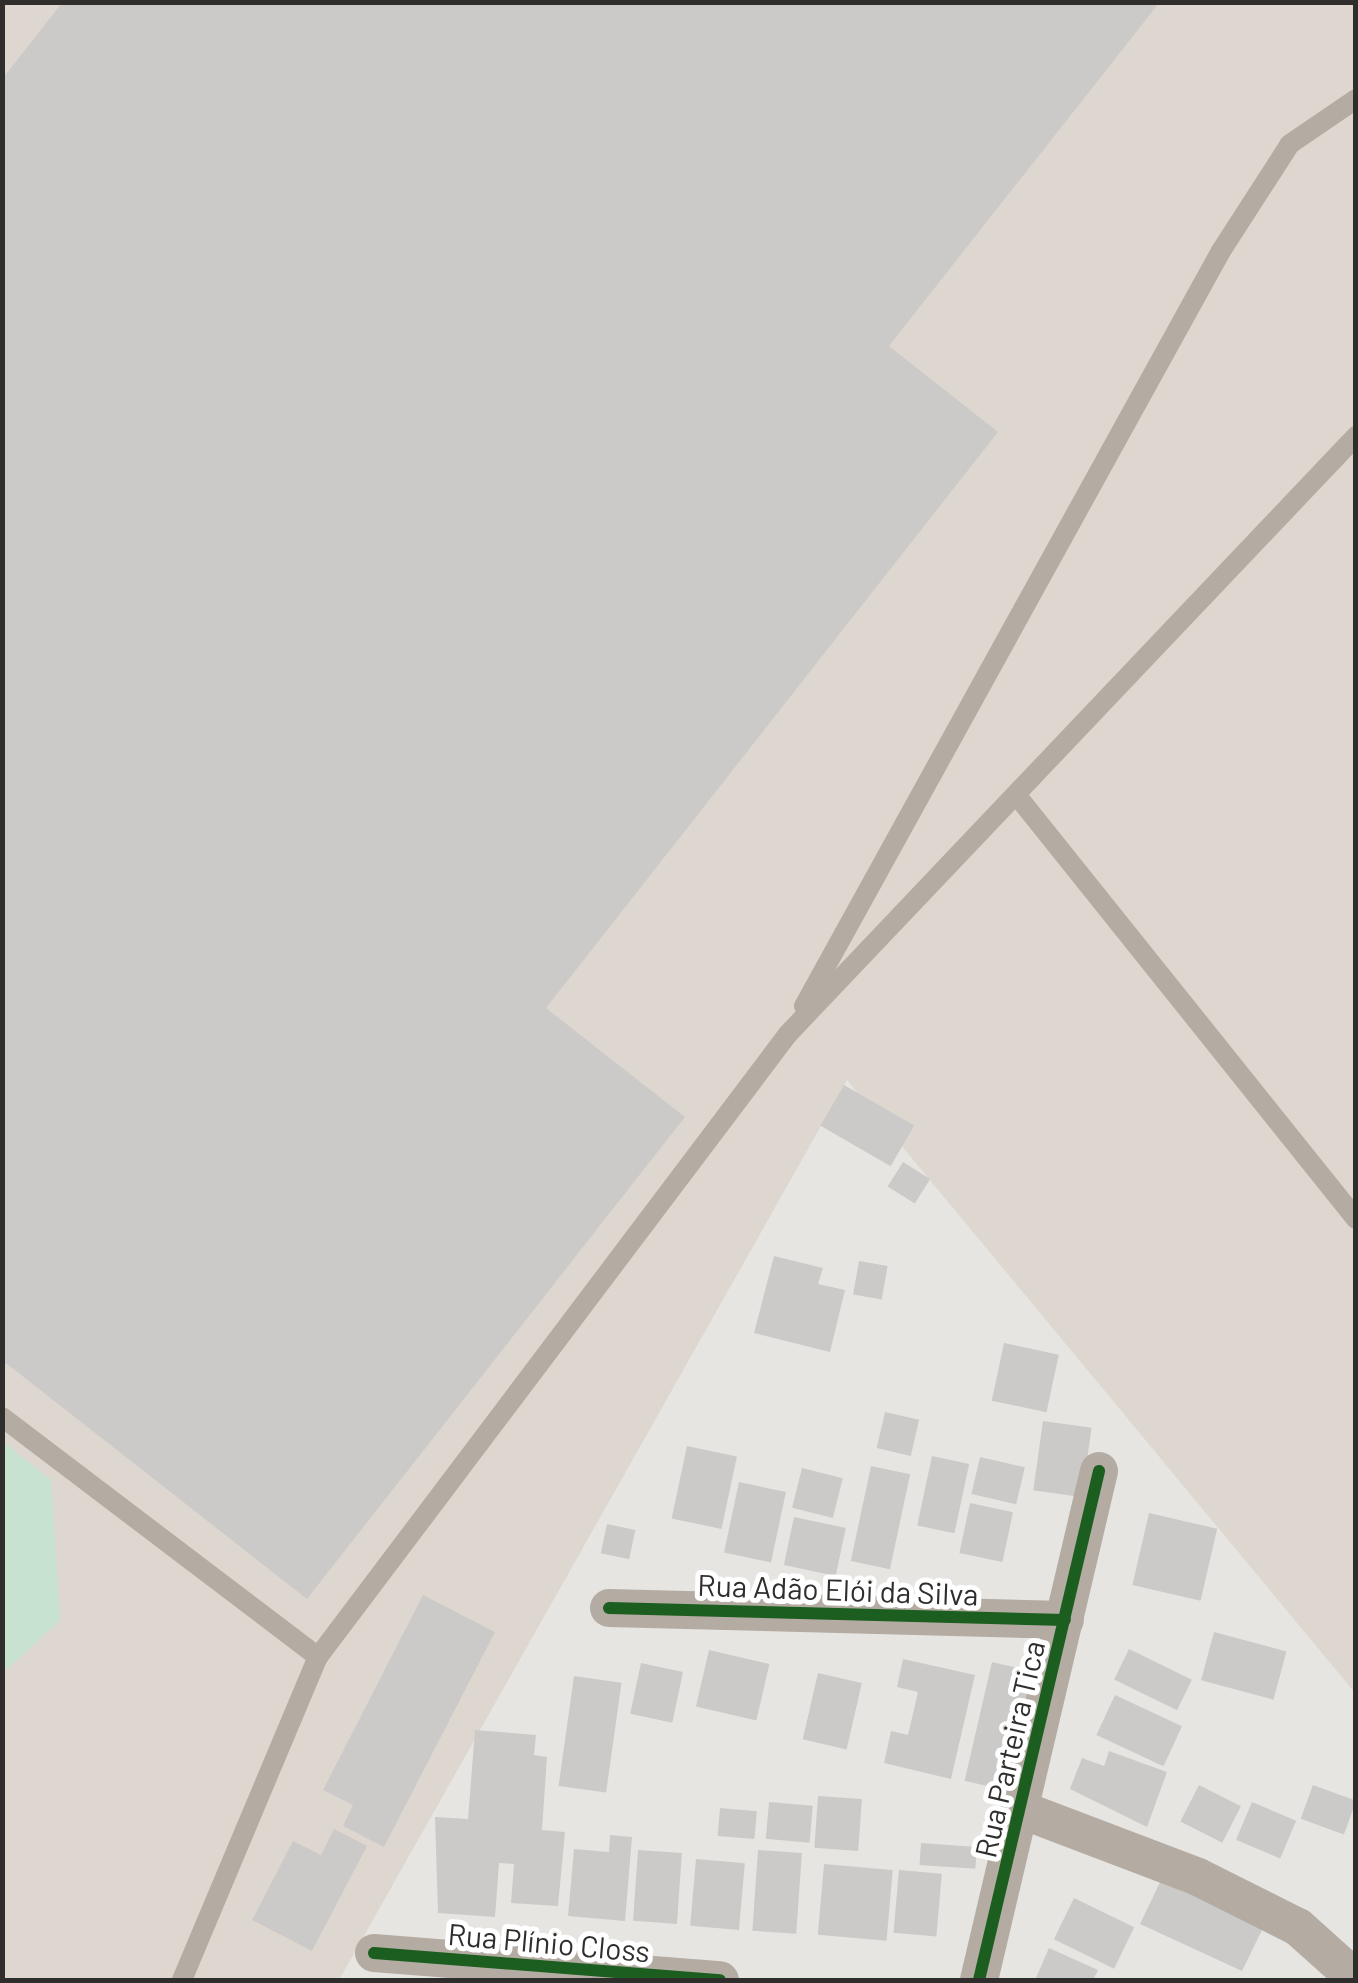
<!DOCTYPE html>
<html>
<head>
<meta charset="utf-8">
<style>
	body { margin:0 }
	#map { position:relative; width:1358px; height:1983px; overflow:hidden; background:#e7e5e2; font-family:Barlow,sans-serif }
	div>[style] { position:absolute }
	.built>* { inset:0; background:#ddd7d0 }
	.green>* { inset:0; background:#c8e2d0 }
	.building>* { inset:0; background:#cccac8; transform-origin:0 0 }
	.lane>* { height:20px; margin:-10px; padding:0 10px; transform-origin:10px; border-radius:10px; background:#b4aca2 }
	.street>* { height:38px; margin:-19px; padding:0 19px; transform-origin:19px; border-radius:19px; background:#b4aca2 }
	.cycleway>* { height:12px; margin:-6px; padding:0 6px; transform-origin:6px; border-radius:6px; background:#1b5e20 }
	span { translate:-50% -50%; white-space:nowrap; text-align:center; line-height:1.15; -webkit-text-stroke:10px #fff; paint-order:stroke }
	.street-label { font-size:30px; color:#2f2e2c }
	.frame { position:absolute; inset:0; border:5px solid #2f2e2c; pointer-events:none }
</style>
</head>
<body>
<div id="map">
	<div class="built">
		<i style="clip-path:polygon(3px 3px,1355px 3px,1355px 1693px,847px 1080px,339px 1980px,3px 1980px)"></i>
	</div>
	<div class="green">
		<i style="clip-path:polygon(3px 1442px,51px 1480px,60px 1620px,3px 1673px)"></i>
	</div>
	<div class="building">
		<i style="clip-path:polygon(62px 3px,1159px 3px,889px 346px,998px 432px,546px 1008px,685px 1117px,307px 1599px,2px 1360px,2px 79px)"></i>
		<i style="left:844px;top:1085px;width:81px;height:47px;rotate:30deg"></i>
		<i style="left:903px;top:1162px;width:32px;height:29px;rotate:32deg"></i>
		<i style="clip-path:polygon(774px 1256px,823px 1268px,818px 1284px,845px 1290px,830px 1352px,754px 1333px)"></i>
		<i style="left:859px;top:1261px;width:29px;height:34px;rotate:10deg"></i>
		<i style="left:1004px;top:1343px;width:56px;height:59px;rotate:12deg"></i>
		<i style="left:885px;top:1412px;width:35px;height:37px;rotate:13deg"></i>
		<i style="left:1043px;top:1421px;width:49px;height:70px;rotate:8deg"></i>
		<i style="left:687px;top:1446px;width:51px;height:74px;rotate:12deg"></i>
		<i style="left:932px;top:1456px;width:38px;height:71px;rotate:12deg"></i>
		<i style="left:980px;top:1457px;width:46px;height:38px;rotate:13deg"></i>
		<i style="left:871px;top:1466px;width:40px;height:97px;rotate:12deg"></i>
		<i style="left:802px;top:1468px;width:42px;height:41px;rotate:14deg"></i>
		<i style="left:739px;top:1482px;width:48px;height:72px;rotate:12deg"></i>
		<i style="left:970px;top:1503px;width:44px;height:51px;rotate:12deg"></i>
		<i style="left:1149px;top:1513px;width:70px;height:74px;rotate:13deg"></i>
		<i style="left:794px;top:1517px;width:53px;height:49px;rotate:12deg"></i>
		<i style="left:607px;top:1524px;width:29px;height:30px;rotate:12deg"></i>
		<i style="clip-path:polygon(423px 1595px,495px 1632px,384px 1847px,343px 1826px,353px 1805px,323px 1790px)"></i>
		<i style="left:1214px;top:1632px;width:75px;height:50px;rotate:15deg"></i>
		<i style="left:1129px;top:1649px;width:70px;height:34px;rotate:26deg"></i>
		<i style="left:709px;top:1650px;width:62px;height:58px;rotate:13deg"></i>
		<i style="clip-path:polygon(903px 1659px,975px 1675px,951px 1779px,884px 1763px,891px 1731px,908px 1735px,918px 1692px,897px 1687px)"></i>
		<i style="left:992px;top:1662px;width:43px;height:122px;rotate:13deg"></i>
		<i style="left:641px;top:1663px;width:43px;height:52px;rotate:12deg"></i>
		<i style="left:818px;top:1673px;width:45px;height:68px;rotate:13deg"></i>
		<i style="left:574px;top:1676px;width:48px;height:111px;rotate:8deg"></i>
		<i style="left:1115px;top:1695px;width:74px;height:44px;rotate:25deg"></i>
		<i style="clip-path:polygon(475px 1730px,536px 1735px,534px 1755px,547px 1757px,542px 1830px,565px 1832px,558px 1906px,511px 1903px,514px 1864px,499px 1863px,495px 1917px,438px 1913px,435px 1817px,468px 1819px)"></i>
		<i style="clip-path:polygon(1109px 1751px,1167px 1772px,1147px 1827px,1070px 1789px,1082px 1758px,1104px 1766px)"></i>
		<i style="left:1199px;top:1785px;width:47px;height:41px;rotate:27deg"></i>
		<i style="left:1313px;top:1785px;width:46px;height:36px;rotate:20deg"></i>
		<i style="left:818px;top:1796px;width:44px;height:52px;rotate:4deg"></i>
		<i style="left:769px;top:1802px;width:44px;height:37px;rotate:5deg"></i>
		<i style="left:1252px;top:1802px;width:48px;height:41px;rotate:23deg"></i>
		<i style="left:720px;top:1808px;width:37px;height:28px;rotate:5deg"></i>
		<i style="clip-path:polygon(334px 1829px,367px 1846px,312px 1951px,252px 1920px,293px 1841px,321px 1855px)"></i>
		<i style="clip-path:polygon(610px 1835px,632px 1837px,625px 1921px,568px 1916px,574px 1849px,609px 1852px)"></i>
		<i style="left:921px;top:1843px;width:56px;height:22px;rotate:4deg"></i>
		<i style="left:638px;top:1850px;width:44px;height:71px;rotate:4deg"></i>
		<i style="left:758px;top:1850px;width:44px;height:81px;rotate:4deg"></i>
		<i style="left:696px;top:1859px;width:49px;height:67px;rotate:5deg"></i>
		<i style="left:824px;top:1864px;width:69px;height:71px;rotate:5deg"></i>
		<i style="left:899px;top:1870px;width:43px;height:63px;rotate:5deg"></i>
		<i style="clip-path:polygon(1164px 1874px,1262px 1930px,1242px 1971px,1140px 1924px)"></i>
		<i style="left:1074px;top:1898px;width:67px;height:46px;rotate:26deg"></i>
		<i style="clip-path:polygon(1049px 1948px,1098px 1970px,1093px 1980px,1035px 1980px)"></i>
	</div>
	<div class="lane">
		<i style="left:1018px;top:797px;width:541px;rotate:51.31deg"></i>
		<i style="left:804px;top:1006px;width:863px;rotate:-61.09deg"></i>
		<i style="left:1221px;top:251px;width:127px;rotate:-57.2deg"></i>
		<i style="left:1290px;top:144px;width:80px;rotate:-34.3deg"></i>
		<i style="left:2px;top:1417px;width:397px;rotate:37.2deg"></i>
		<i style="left:182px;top:1980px;width:350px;rotate:-67.2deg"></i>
		<i style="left:318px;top:1657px;width:780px;rotate:-52.97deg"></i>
		<i style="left:788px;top:1034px;width:825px;rotate:-46.47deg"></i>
	</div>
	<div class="street">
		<i style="left:609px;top:1608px;width:456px;rotate:1.5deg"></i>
		<i style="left:1022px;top:1810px;width:188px;rotate:20.8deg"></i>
		<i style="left:1198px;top:1877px;width:112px;rotate:26.6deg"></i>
		<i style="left:1298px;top:1927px;width:78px;rotate:41.9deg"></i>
		<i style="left:374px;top:1953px;width:347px;rotate:4.5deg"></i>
		<i style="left:979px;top:1980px;width:523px;rotate:-76.73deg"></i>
	</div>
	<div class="cycleway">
		<i style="left:609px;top:1608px;width:456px;rotate:1.5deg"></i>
		<i style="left:374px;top:1953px;width:347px;rotate:4.5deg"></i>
		<i style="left:979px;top:1980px;width:523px;rotate:-76.73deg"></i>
	</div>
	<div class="street-label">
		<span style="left:838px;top:1589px;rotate:2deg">Rua Adão Elói da Silva</span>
		<span style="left:1009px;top:1749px;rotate:-77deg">Rua Parteira Tica</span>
		<span style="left:549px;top:1942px;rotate:5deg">Rua Plínio Closs</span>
	</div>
	<div class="frame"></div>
</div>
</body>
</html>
